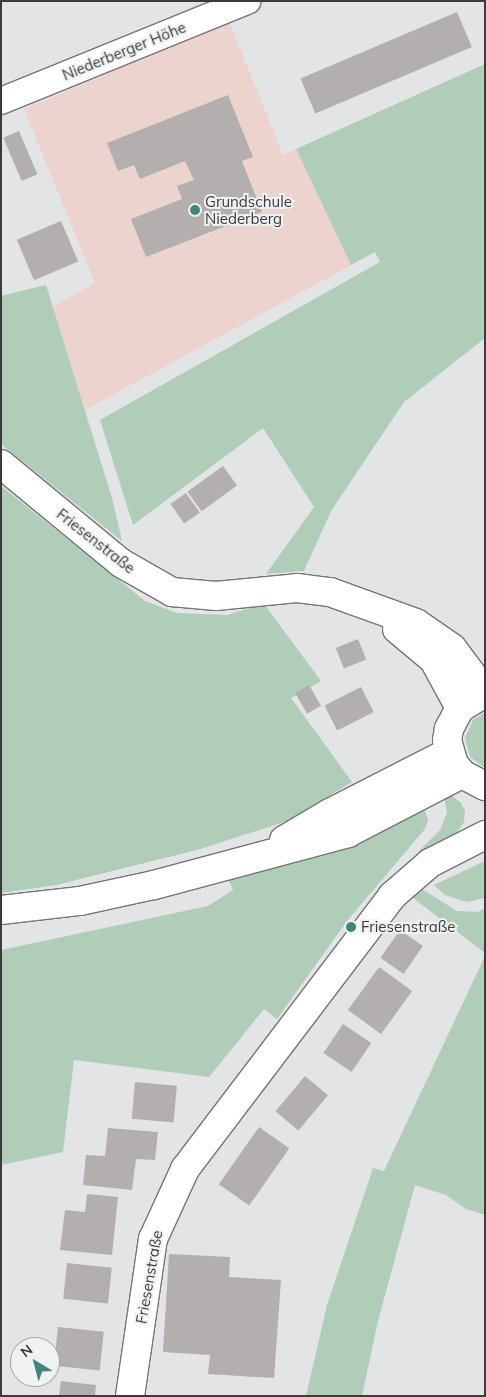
<!DOCTYPE html>
<html>
<head>
<meta charset="utf-8">
<style>
	body { margin:0 }
	#map { position:relative; width:486px; height:1397px; overflow:hidden; background:#e2e4e6; font-family:Mulish,sans-serif }
	div>[style] { position:absolute }
	.education>* { inset:0; background:#edd3ce }
	.green>* { inset:0; background:#afcdb8 }
	.building>* { inset:0; background:#b2afae; transform-origin:0 0 }
	.roads { filter:drop-shadow(1px 0 #747577) drop-shadow(-1px 0 #747577) drop-shadow(0 1px #747577) drop-shadow(0 -1px #747577) }
	.minor>* { height:26px; margin:-13px; padding:0 13px; transform-origin:13px; border-radius:13px; background:#fff }
	.tertiary>* { height:28px; margin:-14px; padding:0 14px; transform-origin:14px; border-radius:14px; background:#fff }
	.secondary>* { height:28px; margin:-14px; padding:0 14px; transform-origin:14px; border-radius:14px; background:#fff }
	.dots>* { width:14px; height:14px; translate:-50% -50%; box-sizing:border-box; border:2px solid #eff1f3; border-radius:50% }
	span { translate:-50% -50%; white-space:nowrap; text-align:center; line-height:1.15; -webkit-text-stroke:4px #eff1f3; paint-order:stroke }
	.street-label { font-size:15px; color:#3b3b3c }
	.poi-label { font-size:15px; color:#3b3b3c }
	.left { translate:0 -50%; text-align:left }
	.frame { position:absolute; inset:0; border:2px solid #3b3b3c; pointer-events:none }
	.north { position:absolute; left:10px; top:1337px; width:50px; height:50px; box-sizing:border-box; background:#eff1f3; border:1px solid #a7a8aa; border-radius:50%; rotate:323deg; font-size:14px; font-weight:700; line-height:20px; text-align:center; color:#3b3b3c }
	.north::after { content:''; display:block; margin:auto; width:18px; height:22px; background:#42867b; clip-path:polygon(50% 0,100% 100%,50% 72%,0 100%) }
</style>
</head>
<body>
<div id="map">
	<div class="education">
		<i style="clip-path:polygon(229px 21px,283px 155px,296px 149px,351px 265px,85px 410px,51px 308px,95px 283px,24px 109px)"></i>
	</div>
	<div class="green">
		<i style="clip-path:polygon(485px 64px,485px 338px,404px 402px,331px 511px,304px 571px,266px 574px,314px 507px,263px 428px,133px 525px,100px 420px,380px 262px,375px 252px,351px 265px,296px 149px)"></i>
		<i style="clip-path:polygon(46px 285px,112px 498px,122px 541px,1px 444px,1px 296px)"></i>
		<i style="clip-path:polygon(1px 486px,145px 601px,177px 613px,227px 615px,264px 604px,321px 681px,291px 698px,352px 782px,287px 821px,197px 850px,56px 885px,1px 893px)"></i>
		<i style="clip-path:polygon(485px 712px,485px 768px,470px 757px,465px 738px,473px 720px)"></i>
		<i style="clip-path:polygon(444px 796px,452px 796px,461px 803px,465px 811px,464px 822px,455px 835px,418px 852px,440px 830px,447px 813px)"></i>
		<i style="clip-path:polygon(423px 805px,428px 820px,425px 829px,347px 921px,277px 1019px,264px 1009px,209px 1077px,74px 1060px,63px 1152px,1px 1165px,1px 950px,208px 906px,233px 890px,228px 878px)"></i>
		<i style="clip-path:polygon(485px 861px,484px 898px,467px 902px,445px 895px,434px 885px)"></i>
		<i style="clip-path:polygon(422px 889px,457px 911px,478px 912px,485px 908px,485px 953px,412px 897px)"></i>
		<i style="clip-path:polygon(485px 956px,485px 1215px,466px 1209px,446px 1195px,415px 1185px,378px 1321px,362px 1396px,306px 1396px,327px 1305px,373px 1168px,384px 1171px)"></i>
	</div>
	<div class="building">
		<i style="left:457px;top:12px;width:38px;height:170px;rotate:67deg"></i>
		<i style="clip-path:polygon(228px 95px,253px 157px,242px 161px,262px 212px,146px 257px,131px 219px,182px 199px,177px 186px,194px 180px,185px 161px,140px 179px,134px 165px,118px 171px,107px 143px)"></i>
		<i style="left:19px;top:131px;width:47px;height:17px;rotate:67deg"></i>
		<i style="left:61px;top:221px;width:44px;height:48px;rotate:67deg"></i>
		<i style="left:223px;top:466px;width:24px;height:44px;rotate:54deg"></i>
		<i style="left:186px;top:493px;width:24px;height:19px;rotate:55deg"></i>
		<i style="left:358px;top:639px;width:22px;height:24px;rotate:68deg"></i>
		<i style="left:309px;top:685px;width:24px;height:16px;rotate:60deg"></i>
		<i style="left:361px;top:687px;width:28px;height:41px;rotate:63deg"></i>
		<i style="left:400px;top:930px;width:28px;height:34px;rotate:35deg"></i>
		<i style="left:379px;top:967px;width:41px;height:53px;rotate:36deg"></i>
		<i style="left:343px;top:1024px;width:34px;height:35px;rotate:34deg"></i>
		<i style="left:305px;top:1076px;width:30px;height:46px;rotate:40deg"></i>
		<i style="left:135px;top:1082px;width:42px;height:37px;rotate:5deg"></i>
		<i style="left:259px;top:1127px;width:37px;height:70px;rotate:35deg"></i>
		<i style="clip-path:polygon(108px 1128px,158px 1132px,155px 1160px,136px 1159px,132px 1190px,83px 1185px,86px 1155px,105px 1156px)"></i>
		<i style="clip-path:polygon(87px 1194px,118px 1197px,112px 1255px,60px 1250px,65px 1210px,85px 1212px)"></i>
		<i style="clip-path:polygon(169px 1254px,230px 1257px,229px 1277px,281px 1280px,274px 1378px,208px 1374px,210px 1355px,163px 1352px)"></i>
		<i style="left:67px;top:1263px;width:45px;height:36px;rotate:6deg"></i>
		<i style="left:58px;top:1327px;width:46px;height:39px;rotate:6deg"></i>
		<i style="clip-path:polygon(61px 1381px,96px 1385px,95px 1396px,59px 1396px)"></i>
	</div>
	<div class="roads">
		<div class="minor">
			<i style="left:1px;top:101px;width:266px;rotate:-22.1deg"></i>
		</div>
		<div class="tertiary">
			<i style="left:1px;top:464px;width:156px;rotate:39.5deg"></i>
			<i style="left:121px;top:563px;width:59px;rotate:29.6deg"></i>
			<i style="left:172px;top:592px;width:44px;rotate:5.2deg"></i>
			<i style="left:216px;top:596px;width:81px;rotate:-5.6deg"></i>
			<i style="left:297px;top:588px;width:33px;rotate:7deg"></i>
			<i style="left:330px;top:592px;width:91px;rotate:19.8deg"></i>
			<i style="left:416px;top:623px;width:44px;rotate:34.8deg"></i>
			<i style="left:452px;top:648px;width:55px;rotate:53.1deg"></i>
			<i style="left:397px;top:629px;width:48px;rotate:40deg"></i>
			<i style="left:434px;top:660px;width:55px;rotate:61.6deg"></i>
			<i style="left:130px;top:1396px;width:159px;rotate:-81.7deg"></i>
			<i style="left:153px;top:1239px;width:77px;rotate:-65.4deg"></i>
			<i style="left:185px;top:1169px;width:343px;rotate:-52.8deg"></i>
			<i style="left:392px;top:896px;width:50px;rotate:-41deg"></i>
			<i style="left:430px;top:863px;width:62px;rotate:-27deg"></i>
		</div>
		<div class="secondary">
			<i style="left:485px;top:693px;width:29px;rotate:149deg"></i>
			<i style="left:460px;top:708px;width:24px;rotate:118deg"></i>
			<i style="left:449px;top:729px;width:11px;rotate:100deg"></i>
			<i style="left:447px;top:740px;width:25px;rotate:74deg"></i>
			<i style="left:454px;top:764px;width:13px;rotate:51deg"></i>
			<i style="left:462px;top:774px;width:26px;rotate:28deg"></i>
			<i style="left:284px;top:840px;width:53px;rotate:-30.4deg"></i>
			<i style="left:330px;top:813px;width:134px;rotate:-27.1deg"></i>
			<i style="left:1px;top:910px;width:80px;rotate:-6.5deg"></i>
			<i style="left:80px;top:901px;width:76px;rotate:-12.2deg"></i>
			<i style="left:154px;top:885px;width:201px;rotate:-15deg"></i>
			<i style="left:348px;top:833px;width:128px;rotate:-27.4deg"></i>
		</div>
	</div>
	<div class="dots">
		<i style="left:195px;top:210px;background:#42867b"></i>
		<i style="left:351px;top:927px;background:#42867b"></i>
	</div>
	<div class="street-label">
		<span style="left:124px;top:51px;rotate:-22deg">Niederberger Höhe</span>
		<span style="left:96px;top:541px;rotate:38deg">Friesenstraße</span>
		<span style="left:149px;top:1277px;rotate:-80deg">Friesenstraße</span>
	</div>
	<div class="poi-label">
		<span class="left" style="left:205px;top:210px">Grundschule<br>Niederberg</span>
		<span class="left" style="left:361px;top:927px">Friesenstraße</span>
	</div>
	<div class="frame"></div>
	<div class="north">N</div>
</div>
</body>
</html>
